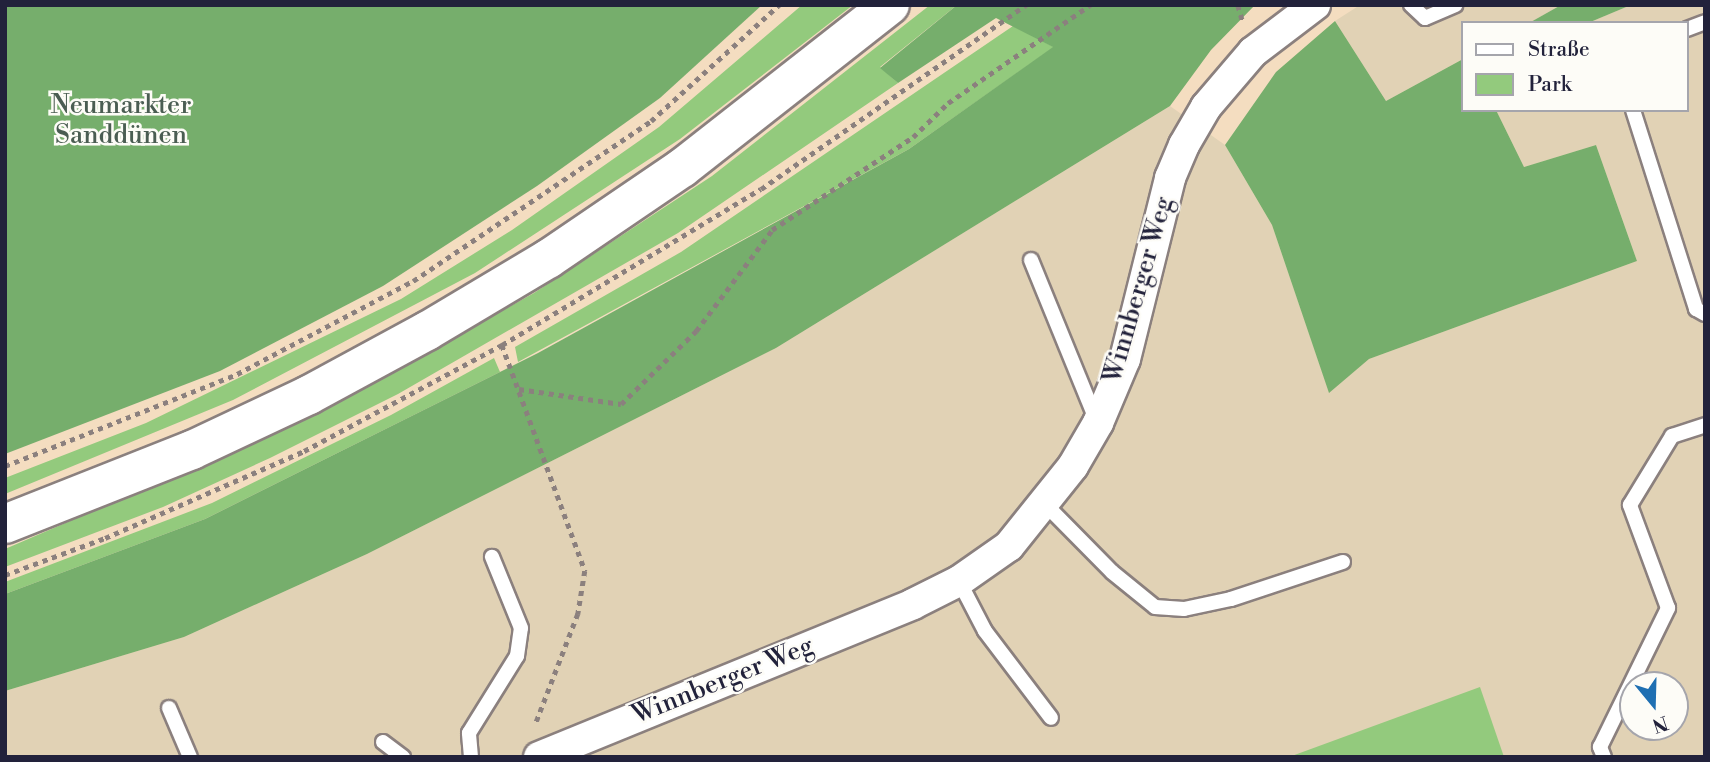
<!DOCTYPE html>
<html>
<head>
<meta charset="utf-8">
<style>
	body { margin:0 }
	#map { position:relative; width:1710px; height:762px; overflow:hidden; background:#f4ddc0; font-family:"Libre Bodoni",serif }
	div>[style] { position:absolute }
	.built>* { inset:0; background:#e1d2b5 }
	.green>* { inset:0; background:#93ca7d }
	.forest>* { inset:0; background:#76ae6c }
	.path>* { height:4.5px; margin-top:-2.25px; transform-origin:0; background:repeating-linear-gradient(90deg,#8b807e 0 5px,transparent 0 10px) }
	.roads { filter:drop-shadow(2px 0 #8b807e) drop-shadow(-2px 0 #8b807e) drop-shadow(0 2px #8b807e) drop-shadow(0 -2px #8b807e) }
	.lane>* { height:14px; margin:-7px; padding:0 7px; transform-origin:7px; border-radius:7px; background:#fff }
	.street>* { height:30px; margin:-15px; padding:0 15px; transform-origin:15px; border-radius:15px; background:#fff }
	.secondary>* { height:38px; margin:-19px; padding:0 19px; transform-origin:19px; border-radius:19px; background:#fff }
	span { translate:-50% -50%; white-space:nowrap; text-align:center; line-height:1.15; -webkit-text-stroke:5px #fdfcf7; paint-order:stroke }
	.park-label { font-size:26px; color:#4a5d52 }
	.street-label { font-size:26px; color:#22223b }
	.frame { position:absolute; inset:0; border:7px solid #22223b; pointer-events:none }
	.legend { position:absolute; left:1461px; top:21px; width:228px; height:91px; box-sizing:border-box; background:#fdfcf7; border:2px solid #a5a5ac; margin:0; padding:9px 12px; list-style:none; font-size:21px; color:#22223b }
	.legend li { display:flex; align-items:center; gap:14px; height:35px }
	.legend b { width:35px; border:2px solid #a5a5ac }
	.north { position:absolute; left:1619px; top:671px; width:70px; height:70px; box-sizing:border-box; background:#fdfcf7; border:2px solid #a5a5ac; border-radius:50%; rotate:161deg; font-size:19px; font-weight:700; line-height:28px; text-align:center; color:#22223b }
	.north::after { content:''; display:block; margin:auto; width:24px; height:32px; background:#1f6fb2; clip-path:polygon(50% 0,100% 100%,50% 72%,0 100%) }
</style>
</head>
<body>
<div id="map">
	<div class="built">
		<i style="clip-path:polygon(1360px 5px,1561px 5px,1529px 23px,1463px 23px,1463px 59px,1386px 101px,1335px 21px)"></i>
		<i style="clip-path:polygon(evenodd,1631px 5px,1705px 5px,1705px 757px,5px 757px,5px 691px,184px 637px,367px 554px,776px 348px,1170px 106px,1225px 145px,1272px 225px,1329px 392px,1369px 359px,1637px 261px,1596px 145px,1524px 167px,1496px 110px,1687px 110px,1687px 23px,1588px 23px,1631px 5px,1633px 685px,1675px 685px,1675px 727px,1633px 727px,1633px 685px)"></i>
	</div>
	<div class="green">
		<i style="clip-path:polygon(802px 5px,853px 5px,680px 139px,475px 273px,233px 400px,5px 494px,5px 478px,146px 423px,401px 299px,512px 230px,659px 127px)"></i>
		<i style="clip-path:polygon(930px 5px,957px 5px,880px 67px,898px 83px,678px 233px,398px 394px,270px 458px,163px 507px,5px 567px,5px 549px,307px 419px,534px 293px,712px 176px)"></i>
		<i style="clip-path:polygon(1013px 26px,1054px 47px,909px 149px,518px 362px,515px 347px,681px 252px)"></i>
		<i style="clip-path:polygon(494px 358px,500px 372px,205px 519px,5px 594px,5px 582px,212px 503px,391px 415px)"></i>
		<i style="clip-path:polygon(1480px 687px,1504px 757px,1289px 757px)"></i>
	</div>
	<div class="forest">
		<i style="clip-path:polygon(5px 5px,762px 5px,660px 98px,537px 186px,383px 286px,220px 371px,5px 454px)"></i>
		<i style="clip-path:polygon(957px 5px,1255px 5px,1211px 50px,1170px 106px,776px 348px,367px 554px,184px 637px,5px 691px,5px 594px,205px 519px,538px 353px,909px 149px,1053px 47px,996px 18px,898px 83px,880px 68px)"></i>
		<i style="clip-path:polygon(1561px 5px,1631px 5px,1588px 23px,1529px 23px)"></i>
		<i style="clip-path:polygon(1335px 21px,1386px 101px,1463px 59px,1463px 110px,1496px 110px,1524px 167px,1596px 145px,1637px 261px,1369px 359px,1329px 393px,1272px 225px,1225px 145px,1276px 72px)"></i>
	</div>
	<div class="path">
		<i style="left:1238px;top:5px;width:18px;rotate:74deg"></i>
		<i style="left:502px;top:345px;width:241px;rotate:69.8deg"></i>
		<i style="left:585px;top:571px;width:44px;rotate:99.2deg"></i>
		<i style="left:578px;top:614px;width:117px;rotate:111.1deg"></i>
		<i style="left:519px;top:389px;width:103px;rotate:8.4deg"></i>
		<i style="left:621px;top:404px;width:105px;rotate:-44.2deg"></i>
		<i style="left:696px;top:331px;width:126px;rotate:-53deg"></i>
		<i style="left:772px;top:230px;width:169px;rotate:-33.4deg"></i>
		<i style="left:913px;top:137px;width:49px;rotate:-44.2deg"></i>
		<i style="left:948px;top:103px;width:173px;rotate:-34.6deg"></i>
		<i style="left:5px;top:466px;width:250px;rotate:-21.6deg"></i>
		<i style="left:237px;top:374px;width:199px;rotate:-27.9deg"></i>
		<i style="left:413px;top:281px;width:287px;rotate:-33.9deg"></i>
		<i style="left:651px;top:121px;width:173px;rotate:-42.2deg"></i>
		<i style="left:5px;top:575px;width:107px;rotate:-20.3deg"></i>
		<i style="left:105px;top:538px;width:217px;rotate:-23.6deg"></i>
		<i style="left:304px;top:451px;width:225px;rotate:-28.2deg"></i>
		<i style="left:502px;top:345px;width:302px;rotate:-31.1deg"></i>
		<i style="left:761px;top:189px;width:323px;rotate:-34.8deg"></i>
	</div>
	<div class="roads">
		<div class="lane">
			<i style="left:1411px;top:5px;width:19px;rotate:43deg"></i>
			<i style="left:1425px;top:18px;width:33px;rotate:-23deg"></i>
			<i style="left:1687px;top:29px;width:19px;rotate:-21deg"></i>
			<i style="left:1633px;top:110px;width:209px;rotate:72.4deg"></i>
			<i style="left:1696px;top:309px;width:10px;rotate:29deg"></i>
			<i style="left:1031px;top:260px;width:175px;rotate:67.8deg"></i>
			<i style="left:1045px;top:504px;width:95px;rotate:45.4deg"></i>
			<i style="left:1112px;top:572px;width:55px;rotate:39.1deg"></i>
			<i style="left:1155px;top:607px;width:29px;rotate:4deg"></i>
			<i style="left:1184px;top:609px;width:48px;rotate:-12deg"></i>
			<i style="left:1231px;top:599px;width:118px;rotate:-18.3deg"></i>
			<i style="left:959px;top:581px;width:56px;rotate:62.5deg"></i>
			<i style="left:985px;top:631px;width:109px;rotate:52.8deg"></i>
			<i style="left:169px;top:708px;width:53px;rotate:66.8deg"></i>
			<i style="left:383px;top:742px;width:25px;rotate:37deg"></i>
			<i style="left:471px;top:757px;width:24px;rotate:-95deg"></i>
			<i style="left:469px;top:733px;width:91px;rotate:-58.1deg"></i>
			<i style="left:517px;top:656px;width:28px;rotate:-82deg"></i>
			<i style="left:521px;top:628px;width:77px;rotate:-112.2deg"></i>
			<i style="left:1604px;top:757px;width:11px;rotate:-112deg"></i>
			<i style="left:1600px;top:747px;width:155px;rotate:-63.9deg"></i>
			<i style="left:1668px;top:608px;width:110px;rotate:-110.3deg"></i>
			<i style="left:1630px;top:505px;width:81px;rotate:-58.7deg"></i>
			<i style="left:1672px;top:436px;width:35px;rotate:-18deg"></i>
		</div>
		<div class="street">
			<i style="left:539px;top:757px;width:404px;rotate:-22.2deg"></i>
			<i style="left:913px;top:604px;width:51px;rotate:-26.6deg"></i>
			<i style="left:959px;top:581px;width:61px;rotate:-35deg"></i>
			<i style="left:1009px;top:546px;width:102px;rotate:-51.3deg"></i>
			<i style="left:1073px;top:466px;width:50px;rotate:-59.8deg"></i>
			<i style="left:1098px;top:423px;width:69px;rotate:-67.1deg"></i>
			<i style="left:1125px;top:359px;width:187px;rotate:-76deg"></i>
			<i style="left:1170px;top:178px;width:36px;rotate:-67deg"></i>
			<i style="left:1184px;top:145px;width:44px;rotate:-59.9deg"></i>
			<i style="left:1206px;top:107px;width:72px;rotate:-49.5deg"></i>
			<i style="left:1253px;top:52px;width:78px;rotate:-37.2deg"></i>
		</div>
		<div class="secondary">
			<i style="left:5px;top:524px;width:201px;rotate:-21.6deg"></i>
			<i style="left:192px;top:450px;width:129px;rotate:-25.2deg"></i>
			<i style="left:309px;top:395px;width:134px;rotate:-28.5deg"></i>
			<i style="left:427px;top:331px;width:141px;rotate:-30.8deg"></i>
			<i style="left:548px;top:259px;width:162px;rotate:-34.2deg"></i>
			<i style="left:682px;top:168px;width:264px;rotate:-38.1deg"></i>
		</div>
	</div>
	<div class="park-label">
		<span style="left:121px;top:121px">Neumarkter<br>Sanddünen</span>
	</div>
	<div class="street-label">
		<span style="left:1139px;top:290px;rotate:-74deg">Winnberger Weg</span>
		<span style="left:723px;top:681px;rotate:-22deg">Winnberger Weg</span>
	</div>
	<div class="frame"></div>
	<ul class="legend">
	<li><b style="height:9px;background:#fff"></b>Straße</li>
	<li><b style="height:19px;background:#93ca7d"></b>Park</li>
	</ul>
	<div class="north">N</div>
</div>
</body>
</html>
